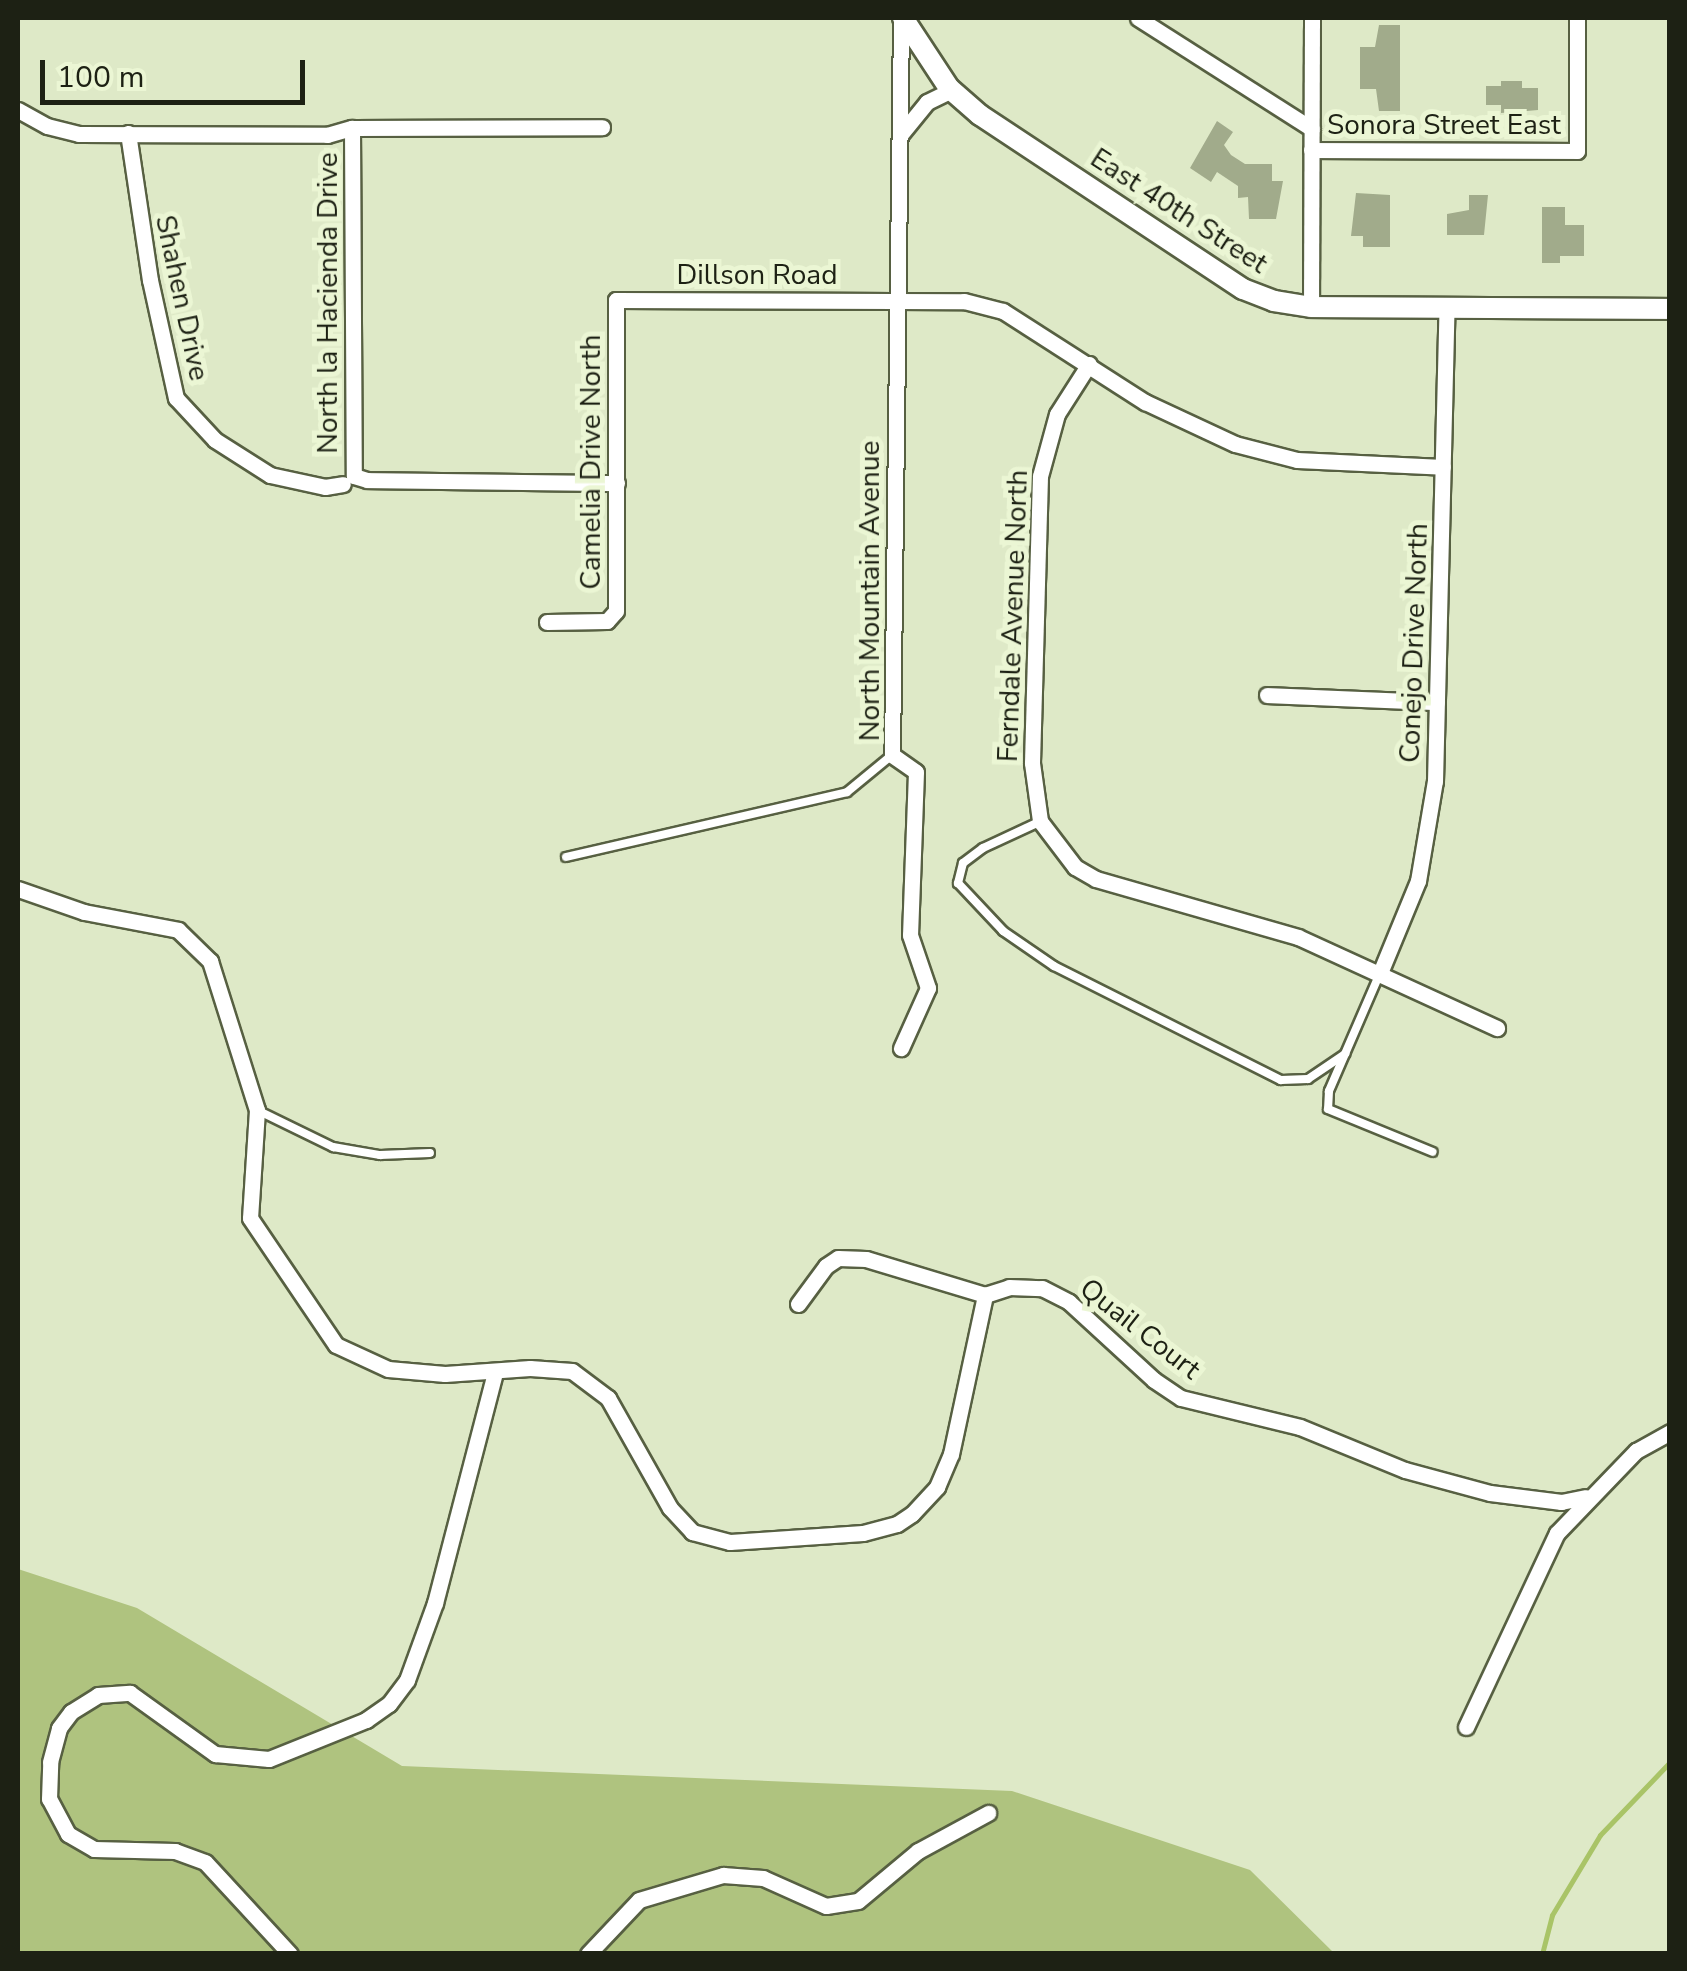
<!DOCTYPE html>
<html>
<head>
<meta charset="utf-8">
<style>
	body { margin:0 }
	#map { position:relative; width:1687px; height:1971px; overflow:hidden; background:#dee9c7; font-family:"Nunito Sans",sans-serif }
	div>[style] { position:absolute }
	.green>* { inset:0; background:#afc37f }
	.stream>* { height:5px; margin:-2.5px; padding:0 2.5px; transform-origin:2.5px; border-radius:2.5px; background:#a9c467 }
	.building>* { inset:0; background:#a1ab8b }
	.roads { filter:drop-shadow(2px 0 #576042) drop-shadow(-2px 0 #576042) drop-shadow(0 2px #576042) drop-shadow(0 -2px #576042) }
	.lane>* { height:8px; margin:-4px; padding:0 4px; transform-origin:4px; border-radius:4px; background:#fff }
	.street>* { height:15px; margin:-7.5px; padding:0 7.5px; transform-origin:7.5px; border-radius:7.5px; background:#fff }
	.secondary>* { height:20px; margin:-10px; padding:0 10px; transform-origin:10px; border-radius:10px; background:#fff }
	span { translate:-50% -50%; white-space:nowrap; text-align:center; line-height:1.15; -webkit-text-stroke:10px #ebf6d4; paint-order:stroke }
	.street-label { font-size:28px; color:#1d2114 }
	.frame { position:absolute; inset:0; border:20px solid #1d2114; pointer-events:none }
	.scale { position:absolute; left:40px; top:60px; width:265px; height:45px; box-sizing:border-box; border:5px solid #1d2114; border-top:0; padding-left:12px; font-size:30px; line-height:35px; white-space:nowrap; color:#1d2114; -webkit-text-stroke:8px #ebf6d4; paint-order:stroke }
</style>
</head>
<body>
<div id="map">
	<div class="green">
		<i style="clip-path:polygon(18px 1569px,137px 1608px,402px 1766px,1012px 1791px,1250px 1870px,1334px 1953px,18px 1954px)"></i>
	</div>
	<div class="stream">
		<i style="left:1542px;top:1954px;width:40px;rotate:-75.6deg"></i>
		<i style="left:1552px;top:1915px;width:93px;rotate:-59deg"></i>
		<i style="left:1600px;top:1835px;width:101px;rotate:-46.2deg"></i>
	</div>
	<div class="building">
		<i style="clip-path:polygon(1379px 25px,1400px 25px,1400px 111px,1379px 111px,1376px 89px,1360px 89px,1360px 47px,1375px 47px)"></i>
		<i style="clip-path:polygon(1501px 81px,1522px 81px,1522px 88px,1538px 88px,1538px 110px,1501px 113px,1501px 105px,1486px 105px,1486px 86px,1501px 86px)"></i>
		<i style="clip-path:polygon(1217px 121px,1233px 132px,1224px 145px,1231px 155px,1245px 164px,1272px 164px,1272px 181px,1283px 181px,1276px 219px,1249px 219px,1248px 197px,1238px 198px,1238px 186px,1217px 172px,1211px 182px,1190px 168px)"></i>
		<i style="clip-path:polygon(1356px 193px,1390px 195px,1390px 247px,1363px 247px,1363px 236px,1351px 236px)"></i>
		<i style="clip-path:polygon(1469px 195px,1488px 195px,1484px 235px,1447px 235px,1447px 214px,1469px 210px)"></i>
		<i style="clip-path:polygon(1542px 207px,1565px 207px,1565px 225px,1584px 225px,1584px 256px,1560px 256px,1560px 263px,1542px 263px)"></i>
	</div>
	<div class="roads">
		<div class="lane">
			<i style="left:1039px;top:822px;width:62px;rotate:155.1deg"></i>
			<i style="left:983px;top:848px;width:25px;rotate:143deg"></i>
			<i style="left:963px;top:863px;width:21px;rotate:104deg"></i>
			<i style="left:958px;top:883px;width:66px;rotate:46.8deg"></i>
			<i style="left:1003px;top:931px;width:62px;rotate:34.5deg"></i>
			<i style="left:1054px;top:966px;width:254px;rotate:26.7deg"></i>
			<i style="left:1281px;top:1080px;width:27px;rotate:-2deg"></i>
			<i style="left:1308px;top:1079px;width:45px;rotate:-34deg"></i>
			<i style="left:566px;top:857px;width:288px;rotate:-13deg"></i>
			<i style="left:847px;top:792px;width:58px;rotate:-39.4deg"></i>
			<i style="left:1380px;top:973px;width:129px;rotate:113.4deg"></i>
			<i style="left:1329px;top:1091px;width:18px;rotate:93deg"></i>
			<i style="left:1328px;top:1109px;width:113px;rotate:22.3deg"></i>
			<i style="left:257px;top:1110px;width:85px;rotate:26deg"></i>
			<i style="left:333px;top:1147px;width:48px;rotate:9.7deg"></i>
			<i style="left:380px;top:1155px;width:50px;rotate:-2.3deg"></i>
		</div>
		<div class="street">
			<i style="left:901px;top:18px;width:737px;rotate:90.7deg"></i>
			<i style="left:892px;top:755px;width:29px;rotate:35deg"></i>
			<i style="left:916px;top:772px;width:163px;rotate:92.1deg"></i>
			<i style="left:910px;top:935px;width:56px;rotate:71.2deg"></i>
			<i style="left:928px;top:988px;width:66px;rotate:114.2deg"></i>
			<i style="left:1138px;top:18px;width:206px;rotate:32.5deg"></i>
			<i style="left:18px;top:110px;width:33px;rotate:29deg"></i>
			<i style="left:47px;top:126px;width:33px;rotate:14deg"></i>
			<i style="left:79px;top:134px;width:248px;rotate:0.2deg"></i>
			<i style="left:327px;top:135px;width:26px;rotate:-16deg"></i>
			<i style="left:352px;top:128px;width:250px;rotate:-0.2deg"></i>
			<i style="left:352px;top:128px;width:348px;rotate:89.7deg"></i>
			<i style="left:354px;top:476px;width:14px;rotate:17deg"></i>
			<i style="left:367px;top:480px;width:250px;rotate:0.7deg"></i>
			<i style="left:128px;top:133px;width:149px;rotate:81.5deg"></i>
			<i style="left:150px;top:280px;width:121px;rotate:77.6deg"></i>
			<i style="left:176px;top:398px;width:57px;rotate:47.1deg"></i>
			<i style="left:215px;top:440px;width:65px;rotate:32.5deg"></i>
			<i style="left:270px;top:475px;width:56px;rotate:12.3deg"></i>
			<i style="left:325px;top:487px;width:18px;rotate:-9deg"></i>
			<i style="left:901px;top:134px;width:41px;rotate:-50.9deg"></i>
			<i style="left:927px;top:102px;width:28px;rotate:-26deg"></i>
			<i style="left:1311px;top:150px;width:266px;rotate:0.2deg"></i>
			<i style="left:1577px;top:151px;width:133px;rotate:-90deg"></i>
			<i style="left:1311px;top:307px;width:289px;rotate:-89.8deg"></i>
			<i style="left:1089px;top:364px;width:59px;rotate:122.6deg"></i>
			<i style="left:1057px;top:414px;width:64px;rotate:105.3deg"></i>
			<i style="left:1040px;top:476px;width:287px;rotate:91.6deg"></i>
			<i style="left:1032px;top:763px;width:59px;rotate:82.1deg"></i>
			<i style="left:1040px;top:821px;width:58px;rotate:52.7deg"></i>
			<i style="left:1075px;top:867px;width:24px;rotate:30deg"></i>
			<i style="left:1096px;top:879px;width:210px;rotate:16deg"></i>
			<i style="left:1298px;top:937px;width:219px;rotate:24.6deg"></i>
			<i style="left:547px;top:622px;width:60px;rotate:-1deg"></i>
			<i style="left:607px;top:621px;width:13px;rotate:-48deg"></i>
			<i style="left:616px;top:611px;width:311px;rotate:-90deg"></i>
			<i style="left:616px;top:300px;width:348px;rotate:0.2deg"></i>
			<i style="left:964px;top:301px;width:40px;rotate:14.4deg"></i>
			<i style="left:1003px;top:311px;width:169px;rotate:32.7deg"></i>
			<i style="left:1145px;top:402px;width:99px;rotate:25deg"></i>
			<i style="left:1235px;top:444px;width:64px;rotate:14.5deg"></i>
			<i style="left:1297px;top:460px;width:146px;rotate:2.7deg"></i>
			<i style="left:1267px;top:695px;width:170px;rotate:2.4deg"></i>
			<i style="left:18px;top:889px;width:70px;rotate:19.2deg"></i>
			<i style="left:84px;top:912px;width:96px;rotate:10.8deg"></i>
			<i style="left:178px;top:930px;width:45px;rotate:44.1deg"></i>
			<i style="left:210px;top:961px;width:156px;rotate:72.5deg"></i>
			<i style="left:257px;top:1110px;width:108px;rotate:93.7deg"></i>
			<i style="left:250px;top:1218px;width:153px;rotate:55.9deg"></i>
			<i style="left:336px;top:1345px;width:57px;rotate:24.8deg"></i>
			<i style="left:388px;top:1369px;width:57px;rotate:5deg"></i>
			<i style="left:445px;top:1374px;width:85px;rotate:-4deg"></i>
			<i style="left:530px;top:1368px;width:42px;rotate:4.1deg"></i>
			<i style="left:572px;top:1371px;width:45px;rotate:36.9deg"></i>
			<i style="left:608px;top:1398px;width:126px;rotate:60.6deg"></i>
			<i style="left:670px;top:1508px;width:33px;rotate:47deg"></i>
			<i style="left:692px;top:1532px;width:39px;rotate:15deg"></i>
			<i style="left:730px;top:1542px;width:133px;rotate:-3.9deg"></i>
			<i style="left:863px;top:1533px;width:35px;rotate:-15deg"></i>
			<i style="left:897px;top:1524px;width:18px;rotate:-34deg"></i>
			<i style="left:912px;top:1514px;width:37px;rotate:-47deg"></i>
			<i style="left:937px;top:1487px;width:36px;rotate:-67deg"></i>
			<i style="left:951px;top:1454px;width:163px;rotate:-77.9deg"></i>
			<i style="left:1380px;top:973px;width:100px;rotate:-67.6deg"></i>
			<i style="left:1418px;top:881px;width:101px;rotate:-80.4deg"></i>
			<i style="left:1435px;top:781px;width:475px;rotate:-88.6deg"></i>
			<i style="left:798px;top:1304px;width:47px;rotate:-53.6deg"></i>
			<i style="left:826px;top:1266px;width:14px;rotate:-34deg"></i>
			<i style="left:838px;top:1258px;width:28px;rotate:2deg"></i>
			<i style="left:866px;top:1259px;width:124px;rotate:16.8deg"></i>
			<i style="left:985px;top:1295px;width:25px;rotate:-18deg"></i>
			<i style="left:1009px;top:1287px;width:33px;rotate:2deg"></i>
			<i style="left:1042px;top:1288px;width:30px;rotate:27deg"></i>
			<i style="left:1069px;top:1302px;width:115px;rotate:42.5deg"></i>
			<i style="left:1154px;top:1380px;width:32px;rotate:34deg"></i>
			<i style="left:1181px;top:1398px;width:122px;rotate:13.7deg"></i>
			<i style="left:1300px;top:1427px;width:113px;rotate:22.3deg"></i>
			<i style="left:1405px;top:1470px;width:88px;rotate:15.1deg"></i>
			<i style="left:1490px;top:1493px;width:72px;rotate:7.2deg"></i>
			<i style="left:1561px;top:1502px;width:25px;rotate:-11deg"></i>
			<i style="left:1466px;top:1727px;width:214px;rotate:-64.9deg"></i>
			<i style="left:1557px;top:1533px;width:114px;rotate:-46.1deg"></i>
			<i style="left:1636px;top:1451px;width:39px;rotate:-29deg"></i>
			<i style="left:290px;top:1954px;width:125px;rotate:-132.7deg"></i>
			<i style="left:205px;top:1862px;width:32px;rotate:-160deg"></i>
			<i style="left:175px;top:1851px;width:81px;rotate:-178.6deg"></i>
			<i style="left:94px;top:1849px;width:30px;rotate:-150deg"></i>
			<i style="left:68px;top:1834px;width:40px;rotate:-118deg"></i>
			<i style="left:49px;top:1799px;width:37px;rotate:-88deg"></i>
			<i style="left:50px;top:1762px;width:35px;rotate:-75deg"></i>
			<i style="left:59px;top:1728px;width:20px;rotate:-53deg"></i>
			<i style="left:71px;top:1712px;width:32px;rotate:-32deg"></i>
			<i style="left:98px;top:1695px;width:32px;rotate:-4deg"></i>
			<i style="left:130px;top:1693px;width:105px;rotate:35.7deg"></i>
			<i style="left:215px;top:1754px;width:54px;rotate:5.3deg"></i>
			<i style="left:269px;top:1759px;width:105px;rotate:-21.9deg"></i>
			<i style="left:366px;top:1720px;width:28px;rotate:-35deg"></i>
			<i style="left:389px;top:1704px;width:30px;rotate:-53deg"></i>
			<i style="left:407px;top:1680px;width:82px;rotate:-70deg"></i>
			<i style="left:435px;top:1603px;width:239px;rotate:-75.4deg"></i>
			<i style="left:588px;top:1954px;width:74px;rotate:-46.6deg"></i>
			<i style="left:639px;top:1900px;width:88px;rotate:-16.6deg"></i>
			<i style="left:723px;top:1875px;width:40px;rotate:4.3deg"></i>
			<i style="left:763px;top:1878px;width:69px;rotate:24deg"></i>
			<i style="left:826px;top:1906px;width:32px;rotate:-9deg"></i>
			<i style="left:858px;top:1901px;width:78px;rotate:-39.8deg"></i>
			<i style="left:918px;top:1851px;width:80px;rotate:-28.5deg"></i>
		</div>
		<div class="secondary">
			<i style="left:903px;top:18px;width:84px;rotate:56.7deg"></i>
			<i style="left:949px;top:88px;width:41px;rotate:41.1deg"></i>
			<i style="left:980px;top:115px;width:315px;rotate:33.5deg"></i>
			<i style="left:1243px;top:289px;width:33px;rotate:21deg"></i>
			<i style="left:1274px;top:301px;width:37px;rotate:9deg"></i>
			<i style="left:1311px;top:307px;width:359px;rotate:0.3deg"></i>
		</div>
	</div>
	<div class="street-label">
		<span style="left:1444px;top:125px">Sonora Street East</span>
		<span style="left:1179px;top:211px;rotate:33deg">East 40th Street</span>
		<span style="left:757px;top:275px">Dillson Road</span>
		<span style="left:182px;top:298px;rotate:78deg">Shahen Drive</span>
		<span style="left:328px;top:303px;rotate:-90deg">North la Hacienda Drive</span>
		<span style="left:591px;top:462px;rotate:-90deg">Camelia Drive North</span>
		<span style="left:870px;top:591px;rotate:-90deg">North Mountain Avenue</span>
		<span style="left:1013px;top:616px;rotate:-88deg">Ferndale Avenue North</span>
		<span style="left:1414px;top:643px;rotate:-88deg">Conejo Drive North</span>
		<span style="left:1140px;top:1329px;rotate:38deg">Quail Court</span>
	</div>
	<div class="frame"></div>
	<div class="scale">100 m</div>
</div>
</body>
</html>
